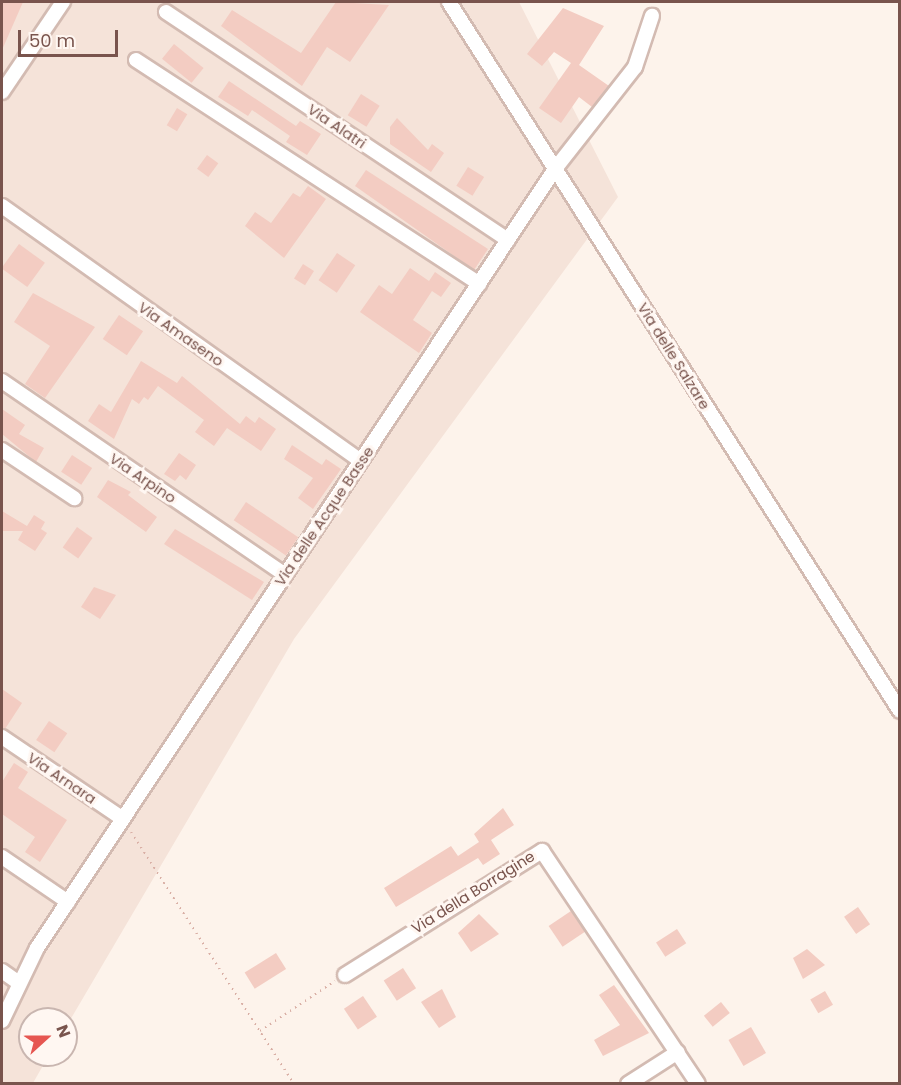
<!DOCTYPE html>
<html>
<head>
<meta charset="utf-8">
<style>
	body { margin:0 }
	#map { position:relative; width:901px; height:1085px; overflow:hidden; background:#fdf3eb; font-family:Poppins,sans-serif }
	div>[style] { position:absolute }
	.residential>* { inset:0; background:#f5e3d9 }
	.building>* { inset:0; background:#f3ccc2; transform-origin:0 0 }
	.path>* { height:2px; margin-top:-1px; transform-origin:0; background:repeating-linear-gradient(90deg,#d9afa5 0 1.5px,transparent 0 6px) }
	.roads { filter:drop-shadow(2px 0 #d3bbb2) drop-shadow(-2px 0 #d3bbb2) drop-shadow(0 2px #d3bbb2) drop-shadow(0 -2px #d3bbb2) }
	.street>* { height:14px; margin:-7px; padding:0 7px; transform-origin:7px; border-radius:7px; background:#fff }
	span { translate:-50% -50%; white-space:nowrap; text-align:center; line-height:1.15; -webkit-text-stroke:6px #fff7f2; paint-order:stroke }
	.street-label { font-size:15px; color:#79544d }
	.frame { position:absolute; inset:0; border:3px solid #79544d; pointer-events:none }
	.north { position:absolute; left:18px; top:1007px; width:60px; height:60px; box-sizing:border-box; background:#fff7f2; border:2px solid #c9b6b0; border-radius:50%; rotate:69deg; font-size:16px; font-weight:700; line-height:24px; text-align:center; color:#79544d }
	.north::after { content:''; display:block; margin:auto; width:21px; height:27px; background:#e65651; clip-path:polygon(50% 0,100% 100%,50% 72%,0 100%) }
	.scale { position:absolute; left:18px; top:30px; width:100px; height:27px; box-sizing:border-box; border:3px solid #79544d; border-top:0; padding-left:8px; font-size:18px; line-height:21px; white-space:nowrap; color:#79544d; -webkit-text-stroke:4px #fff7f2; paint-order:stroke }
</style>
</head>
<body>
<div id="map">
	<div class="residential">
		<i style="clip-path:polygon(2px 2px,519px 2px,618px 197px,294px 639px,66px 1027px,66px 1019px,30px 1019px,30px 1055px,49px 1055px,33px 1083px,2px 1084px)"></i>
	</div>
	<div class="building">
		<i style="clip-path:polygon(2px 2px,23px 2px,2px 50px)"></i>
		<i style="clip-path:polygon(336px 2px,389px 5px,350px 62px,327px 47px,302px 86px,221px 26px,232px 10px,301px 53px)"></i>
		<i style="clip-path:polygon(563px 8px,604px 26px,579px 65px,609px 86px,592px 107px,579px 97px,561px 123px,539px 108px,571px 63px,554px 52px,542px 66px,527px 54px)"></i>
		<i style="left:174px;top:44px;width:38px;height:19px;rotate:39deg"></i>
		<i style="clip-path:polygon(229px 81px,296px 126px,300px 121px,321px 134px,307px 155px,286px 142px,290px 136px,252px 110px,248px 116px,218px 97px)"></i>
		<i style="left:361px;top:94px;width:22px;height:25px;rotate:32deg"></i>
		<i style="left:177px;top:108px;width:12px;height:20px;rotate:31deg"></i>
		<i style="clip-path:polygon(397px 118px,428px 150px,432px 144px,444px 153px,431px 172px,390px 144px,390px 127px)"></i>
		<i style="left:207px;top:155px;width:14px;height:17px;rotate:36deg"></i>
		<i style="left:468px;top:167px;width:19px;height:22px;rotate:32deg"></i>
		<i style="clip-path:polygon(366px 170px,488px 249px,474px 270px,355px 186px)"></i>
		<i style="clip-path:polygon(308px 186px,326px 199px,284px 258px,245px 226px,255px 212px,271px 223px,293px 193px,300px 197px)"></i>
		<i style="left:19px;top:244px;width:32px;height:30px;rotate:36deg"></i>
		<i style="left:337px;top:253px;width:22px;height:33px;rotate:34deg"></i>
		<i style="left:303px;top:264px;width:13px;height:17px;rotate:32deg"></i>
		<i style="clip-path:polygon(410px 268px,429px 281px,435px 272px,451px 283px,441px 297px,432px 291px,413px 320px,432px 333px,419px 353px,360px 312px,379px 285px,392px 294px)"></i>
		<i style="clip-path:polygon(33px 293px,95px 327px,45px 398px,25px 384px,50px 346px,14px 322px)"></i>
		<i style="left:119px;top:315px;width:29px;height:29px;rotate:34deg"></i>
		<i style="clip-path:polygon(141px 361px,177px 383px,182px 376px,240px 424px,246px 416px,255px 423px,259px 417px,276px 429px,261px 451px,227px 428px,214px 446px,195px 432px,204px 420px,158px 386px,148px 400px,144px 397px,139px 404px,132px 399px,114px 439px,88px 421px,99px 404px,111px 412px)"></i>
		<i style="clip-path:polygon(2px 409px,25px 425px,19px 434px,44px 448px,36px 462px,2px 434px)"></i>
		<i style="clip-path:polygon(292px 445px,322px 465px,326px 459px,341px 469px,313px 509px,298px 498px,313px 478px,284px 459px)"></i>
		<i style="clip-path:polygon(179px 453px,196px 465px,186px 480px,180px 475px,175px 481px,164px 474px)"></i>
		<i style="left:72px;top:455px;width:24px;height:20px;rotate:33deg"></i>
		<i style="clip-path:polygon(108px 480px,131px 492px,128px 495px,157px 517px,146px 532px,97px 497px)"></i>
		<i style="left:246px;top:502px;width:63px;height:22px;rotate:34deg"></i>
		<i style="clip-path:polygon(2px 511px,27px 526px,34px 515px,45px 522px,41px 529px,47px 533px,35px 551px,18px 540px,23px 531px,2px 531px)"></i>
		<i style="left:77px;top:527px;width:19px;height:25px;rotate:35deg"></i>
		<i style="clip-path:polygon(175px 529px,264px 582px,252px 600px,164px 544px)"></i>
		<i style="clip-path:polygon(94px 587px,116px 595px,100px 619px,81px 607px)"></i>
		<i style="clip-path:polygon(2px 689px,22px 703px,5px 729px,2px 728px)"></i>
		<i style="left:49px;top:721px;width:22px;height:23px;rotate:34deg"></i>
		<i style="clip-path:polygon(14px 763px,28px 772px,18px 788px,67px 820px,40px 862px,25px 852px,35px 837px,2px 814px,2px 782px)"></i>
		<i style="clip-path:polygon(503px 808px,514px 825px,491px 840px,500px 854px,483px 865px,478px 858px,396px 907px,384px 888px,451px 846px,458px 856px,479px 842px,474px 834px)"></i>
		<i style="left:858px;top:907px;width:21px;height:17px;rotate:55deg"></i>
		<i style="left:571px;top:911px;width:25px;height:27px;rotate:56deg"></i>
		<i style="clip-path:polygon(479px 914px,499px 934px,471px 952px,458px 933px)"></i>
		<i style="left:677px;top:929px;width:17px;height:25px;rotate:57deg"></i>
		<i style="clip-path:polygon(807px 949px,825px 965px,803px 979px,793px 958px)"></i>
		<i style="left:276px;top:953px;width:19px;height:37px;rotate:58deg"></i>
		<i style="left:403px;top:968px;width:24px;height:23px;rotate:57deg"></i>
		<i style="clip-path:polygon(614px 985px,649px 1033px,603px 1056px,594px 1040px,620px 1025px,599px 995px)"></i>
		<i style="clip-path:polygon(442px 989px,456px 1017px,439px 1028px,421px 1002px)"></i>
		<i style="left:825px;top:991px;width:16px;height:17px;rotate:60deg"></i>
		<i style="left:363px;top:996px;width:25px;height:23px;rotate:56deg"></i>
		<i style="left:721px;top:1002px;width:14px;height:22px;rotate:51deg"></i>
		<i style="left:751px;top:1027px;width:30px;height:26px;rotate:60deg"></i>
	</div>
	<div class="path">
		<i style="left:131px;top:832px;width:300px;rotate:57.1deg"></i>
		<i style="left:260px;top:1031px;width:90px;rotate:-33.7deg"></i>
	</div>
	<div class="roads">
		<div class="street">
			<i style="left:449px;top:2px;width:840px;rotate:57.54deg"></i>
			<i style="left:166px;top:12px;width:411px;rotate:33.7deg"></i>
			<i style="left:136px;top:60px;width:410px;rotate:33.1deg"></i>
			<i style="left:2px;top:92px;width:109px;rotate:-55.9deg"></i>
			<i style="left:2px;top:206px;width:440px;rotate:35.4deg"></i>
			<i style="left:2px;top:381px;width:343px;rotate:34.4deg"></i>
			<i style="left:2px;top:450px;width:87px;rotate:33.7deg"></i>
			<i style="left:2px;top:737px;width:146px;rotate:34.1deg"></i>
			<i style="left:2px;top:857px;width:80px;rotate:34.3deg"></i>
			<i style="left:2px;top:971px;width:19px;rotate:35deg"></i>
			<i style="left:345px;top:975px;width:233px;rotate:-32.2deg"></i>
			<i style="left:542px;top:851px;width:280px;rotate:56.2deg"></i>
			<i style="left:2px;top:1021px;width:81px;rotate:-64.4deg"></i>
			<i style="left:37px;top:948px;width:936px;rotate:-56.38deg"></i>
			<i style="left:555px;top:169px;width:130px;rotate:-51.9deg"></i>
			<i style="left:635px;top:67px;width:54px;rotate:-71.6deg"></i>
			<i style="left:628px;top:1084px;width:59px;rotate:-32.6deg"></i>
		</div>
	</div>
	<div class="street-label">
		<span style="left:337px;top:126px;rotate:34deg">Via Alatri</span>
		<span style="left:181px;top:334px;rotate:35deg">Via Amaseno</span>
		<span style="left:674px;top:356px;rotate:58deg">Via delle Salzare</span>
		<span style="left:143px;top:478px;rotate:34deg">Via Arpino</span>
		<span style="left:324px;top:516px;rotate:-56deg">Via delle Acque Basse</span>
		<span style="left:62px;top:778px;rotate:34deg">Via Arnara</span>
		<span style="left:473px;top:892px;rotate:-32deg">Via della Borragine</span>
	</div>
	<div class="frame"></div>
	<div class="north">N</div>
	<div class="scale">50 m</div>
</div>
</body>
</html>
